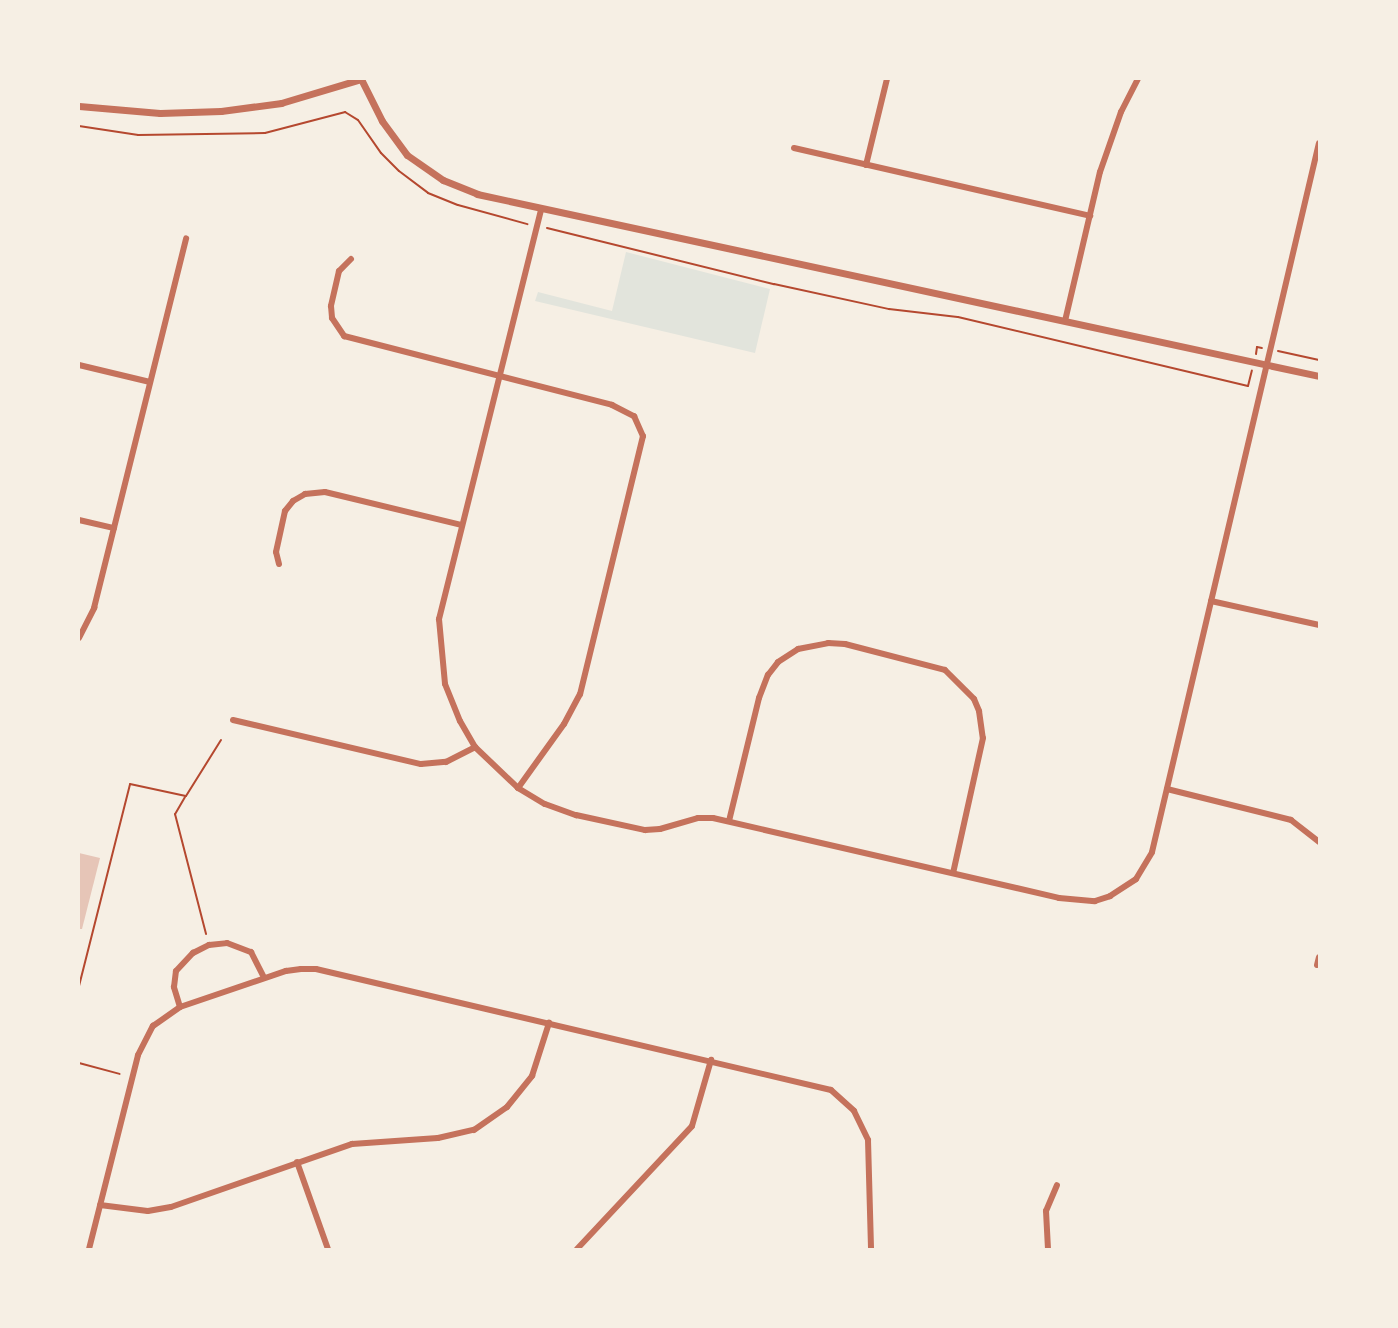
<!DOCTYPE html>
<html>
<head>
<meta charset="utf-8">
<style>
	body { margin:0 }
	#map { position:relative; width:1398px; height:1328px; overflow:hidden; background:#f6efe4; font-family:"Crimson Pro",serif }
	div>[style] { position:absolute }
	.green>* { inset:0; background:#e2e4dc }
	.building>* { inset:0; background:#e6c5b7 }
	.path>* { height:2px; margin:-1px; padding:0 1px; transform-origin:1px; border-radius:1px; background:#b5482f }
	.minor>* { height:6px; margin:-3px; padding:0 3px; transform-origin:3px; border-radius:3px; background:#c5725c }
	.tertiary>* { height:7px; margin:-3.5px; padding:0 3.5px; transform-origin:3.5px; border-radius:3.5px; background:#c5725c }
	span { translate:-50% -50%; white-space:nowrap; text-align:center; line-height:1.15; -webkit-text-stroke:5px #f6efe4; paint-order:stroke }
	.frame { position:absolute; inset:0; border:80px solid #f6efe4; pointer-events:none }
</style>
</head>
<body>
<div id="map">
	<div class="green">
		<i style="clip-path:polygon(626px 252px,770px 289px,755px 353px,535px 301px,538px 292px,612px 311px)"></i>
	</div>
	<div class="building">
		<i style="clip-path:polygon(79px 853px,100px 858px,82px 929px,79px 929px)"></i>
	</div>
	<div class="path">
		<i style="left:79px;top:126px;width:60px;rotate:8.7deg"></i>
		<i style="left:138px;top:135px;width:127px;rotate:-0.9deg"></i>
		<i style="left:265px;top:133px;width:83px;rotate:-14.7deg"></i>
		<i style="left:345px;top:112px;width:15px;rotate:32deg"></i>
		<i style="left:358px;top:120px;width:40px;rotate:55.1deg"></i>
		<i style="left:381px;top:153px;width:25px;rotate:45deg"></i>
		<i style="left:399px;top:171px;width:36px;rotate:37deg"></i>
		<i style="left:428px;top:193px;width:32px;rotate:22deg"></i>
		<i style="left:458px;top:205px;width:72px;rotate:15.4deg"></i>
		<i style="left:547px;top:228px;width:234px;rotate:13.9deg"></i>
		<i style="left:774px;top:284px;width:118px;rotate:12.3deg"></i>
		<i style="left:889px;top:309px;width:69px;rotate:6.6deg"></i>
		<i style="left:958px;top:317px;width:298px;rotate:13.4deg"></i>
		<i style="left:1248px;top:386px;width:16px;rotate:-76deg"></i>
		<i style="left:1278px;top:351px;width:42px;rotate:12.4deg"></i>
		<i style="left:1256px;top:354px;width:7px;rotate:-82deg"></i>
		<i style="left:1257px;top:347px;width:5px;rotate:11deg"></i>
		<i style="left:185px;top:797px;width:20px;rotate:120deg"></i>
		<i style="left:175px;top:814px;width:124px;rotate:75.5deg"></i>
		<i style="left:79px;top:986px;width:208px;rotate:-75.8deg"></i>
		<i style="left:130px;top:784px;width:57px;rotate:12.1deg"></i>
		<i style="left:186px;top:796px;width:66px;rotate:-58deg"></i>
		<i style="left:79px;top:1063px;width:42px;rotate:15deg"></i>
	</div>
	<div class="minor">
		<i style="left:794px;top:148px;width:304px;rotate:12.9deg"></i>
		<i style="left:866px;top:165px;width:89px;rotate:-76.3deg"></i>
		<i style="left:541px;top:210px;width:422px;rotate:104deg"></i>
		<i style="left:439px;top:619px;width:65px;rotate:84.7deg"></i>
		<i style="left:445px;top:684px;width:40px;rotate:68deg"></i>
		<i style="left:460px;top:721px;width:30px;rotate:60deg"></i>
		<i style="left:475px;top:747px;width:59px;rotate:43.6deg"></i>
		<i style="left:518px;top:788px;width:31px;rotate:31deg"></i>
		<i style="left:545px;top:804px;width:33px;rotate:20deg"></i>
		<i style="left:576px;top:815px;width:71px;rotate:12.3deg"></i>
		<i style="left:645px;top:830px;width:15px;rotate:-4deg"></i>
		<i style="left:660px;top:829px;width:40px;rotate:-16deg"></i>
		<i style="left:698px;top:818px;width:15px"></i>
		<i style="left:713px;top:818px;width:355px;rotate:13deg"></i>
		<i style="left:1059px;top:898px;width:36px;rotate:5deg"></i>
		<i style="left:1095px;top:901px;width:16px;rotate:-18deg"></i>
		<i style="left:1110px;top:896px;width:31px;rotate:-33deg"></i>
		<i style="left:1136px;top:879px;width:31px;rotate:-59deg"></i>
		<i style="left:1152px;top:852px;width:728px;rotate:-76.75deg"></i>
		<i style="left:351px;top:259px;width:17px;rotate:135deg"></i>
		<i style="left:339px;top:271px;width:36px;rotate:103deg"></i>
		<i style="left:331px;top:306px;width:12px;rotate:85deg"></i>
		<i style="left:332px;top:318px;width:22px;rotate:56deg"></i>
		<i style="left:344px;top:336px;width:277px;rotate:14.4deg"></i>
		<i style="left:612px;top:405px;width:25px;rotate:27deg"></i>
		<i style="left:634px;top:416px;width:22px;rotate:66deg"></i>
		<i style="left:643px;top:436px;width:266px;rotate:103.7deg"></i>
		<i style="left:580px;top:694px;width:34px;rotate:118deg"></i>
		<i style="left:564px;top:724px;width:79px;rotate:125.7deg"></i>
		<i style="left:1065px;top:321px;width:153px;rotate:-76.8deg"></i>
		<i style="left:1100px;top:172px;width:64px;rotate:-70.7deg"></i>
		<i style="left:1121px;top:112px;width:37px;rotate:-63deg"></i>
		<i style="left:79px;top:365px;width:73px;rotate:13.5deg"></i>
		<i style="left:79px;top:520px;width:36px;rotate:13deg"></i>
		<i style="left:279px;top:564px;width:12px;rotate:-104deg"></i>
		<i style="left:276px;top:552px;width:42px;rotate:-77.6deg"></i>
		<i style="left:285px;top:511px;width:13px;rotate:-51deg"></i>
		<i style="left:293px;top:501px;width:14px;rotate:-30deg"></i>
		<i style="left:305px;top:494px;width:20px;rotate:-6deg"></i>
		<i style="left:325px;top:492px;width:140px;rotate:13.6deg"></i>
		<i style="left:1211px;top:601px;width:111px;rotate:12.5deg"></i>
		<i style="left:79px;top:638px;width:34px;rotate:-63deg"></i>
		<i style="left:94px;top:608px;width:381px;rotate:-76deg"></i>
		<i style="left:233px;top:720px;width:193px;rotate:13.2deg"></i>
		<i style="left:421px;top:764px;width:25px;rotate:-5deg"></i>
		<i style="left:446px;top:762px;width:33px;rotate:-27deg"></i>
		<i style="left:1167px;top:789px;width:128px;rotate:14deg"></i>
		<i style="left:1291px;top:820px;width:36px;rotate:38deg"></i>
		<i style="left:729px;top:821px;width:127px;rotate:-76.3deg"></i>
		<i style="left:759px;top:698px;width:25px;rotate:-69deg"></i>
		<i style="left:768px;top:675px;width:16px;rotate:-52deg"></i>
		<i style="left:778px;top:662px;width:24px;rotate:-33deg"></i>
		<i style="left:798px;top:649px;width:31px;rotate:-11deg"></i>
		<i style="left:828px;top:643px;width:17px;rotate:3deg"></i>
		<i style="left:845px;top:644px;width:103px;rotate:14.6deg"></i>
		<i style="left:945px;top:670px;width:41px;rotate:45deg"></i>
		<i style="left:974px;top:699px;width:13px;rotate:67deg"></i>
		<i style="left:979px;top:711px;width:27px;rotate:82deg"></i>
		<i style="left:983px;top:738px;width:138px;rotate:102.5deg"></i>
		<i style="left:1317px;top:965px;width:8px;rotate:-76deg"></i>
		<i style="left:180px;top:1007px;width:21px;rotate:-107deg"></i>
		<i style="left:174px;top:987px;width:16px;rotate:-83deg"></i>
		<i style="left:176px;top:971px;width:25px;rotate:-47deg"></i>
		<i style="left:193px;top:953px;width:18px;rotate:-27deg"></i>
		<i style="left:209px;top:945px;width:18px;rotate:-6deg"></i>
		<i style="left:227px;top:943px;width:26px;rotate:21deg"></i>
		<i style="left:251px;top:952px;width:29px;rotate:63deg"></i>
		<i style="left:297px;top:1162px;width:92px;rotate:70.4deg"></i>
		<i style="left:100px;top:1205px;width:48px;rotate:7.1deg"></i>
		<i style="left:148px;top:1211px;width:23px;rotate:-10deg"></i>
		<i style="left:171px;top:1207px;width:192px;rotate:-19.2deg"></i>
		<i style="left:352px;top:1144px;width:86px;rotate:-4deg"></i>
		<i style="left:438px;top:1138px;width:37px;rotate:-13deg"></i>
		<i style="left:474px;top:1130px;width:40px;rotate:-34.9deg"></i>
		<i style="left:507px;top:1107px;width:40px;rotate:-51deg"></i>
		<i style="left:532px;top:1076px;width:56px;rotate:-72.2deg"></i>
		<i style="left:89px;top:1249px;width:200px;rotate:-75.8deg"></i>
		<i style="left:138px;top:1055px;width:33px;rotate:-63deg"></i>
		<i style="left:153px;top:1026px;width:33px;rotate:-35deg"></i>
		<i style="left:180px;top:1007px;width:112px;rotate:-18.8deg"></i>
		<i style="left:286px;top:971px;width:15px;rotate:-8deg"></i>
		<i style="left:301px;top:969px;width:15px"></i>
		<i style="left:316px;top:969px;width:529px;rotate:13.22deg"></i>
		<i style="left:831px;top:1090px;width:31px;rotate:42deg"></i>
		<i style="left:854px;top:1111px;width:32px;rotate:64deg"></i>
		<i style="left:868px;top:1140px;width:109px;rotate:88.4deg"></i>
		<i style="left:577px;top:1249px;width:168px;rotate:-46.9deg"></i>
		<i style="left:692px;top:1126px;width:69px;rotate:-73.9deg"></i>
		<i style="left:1048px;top:1249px;width:38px;rotate:-93deg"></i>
		<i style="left:1046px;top:1211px;width:28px;rotate:-67deg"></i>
	</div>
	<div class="tertiary">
		<i style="left:361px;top:79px;width:47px;rotate:63.4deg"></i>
		<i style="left:382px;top:121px;width:42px;rotate:53.7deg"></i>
		<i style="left:407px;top:155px;width:44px;rotate:34.8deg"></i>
		<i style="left:443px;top:180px;width:37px;rotate:22deg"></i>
		<i style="left:477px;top:194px;width:861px;rotate:12.2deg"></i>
		<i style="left:79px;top:106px;width:81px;rotate:4.9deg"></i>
		<i style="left:160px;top:113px;width:61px;rotate:-1.9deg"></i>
		<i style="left:221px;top:111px;width:61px;rotate:-7.6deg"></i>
		<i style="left:281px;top:103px;width:84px;rotate:-16.7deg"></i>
	</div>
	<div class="frame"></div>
</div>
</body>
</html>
